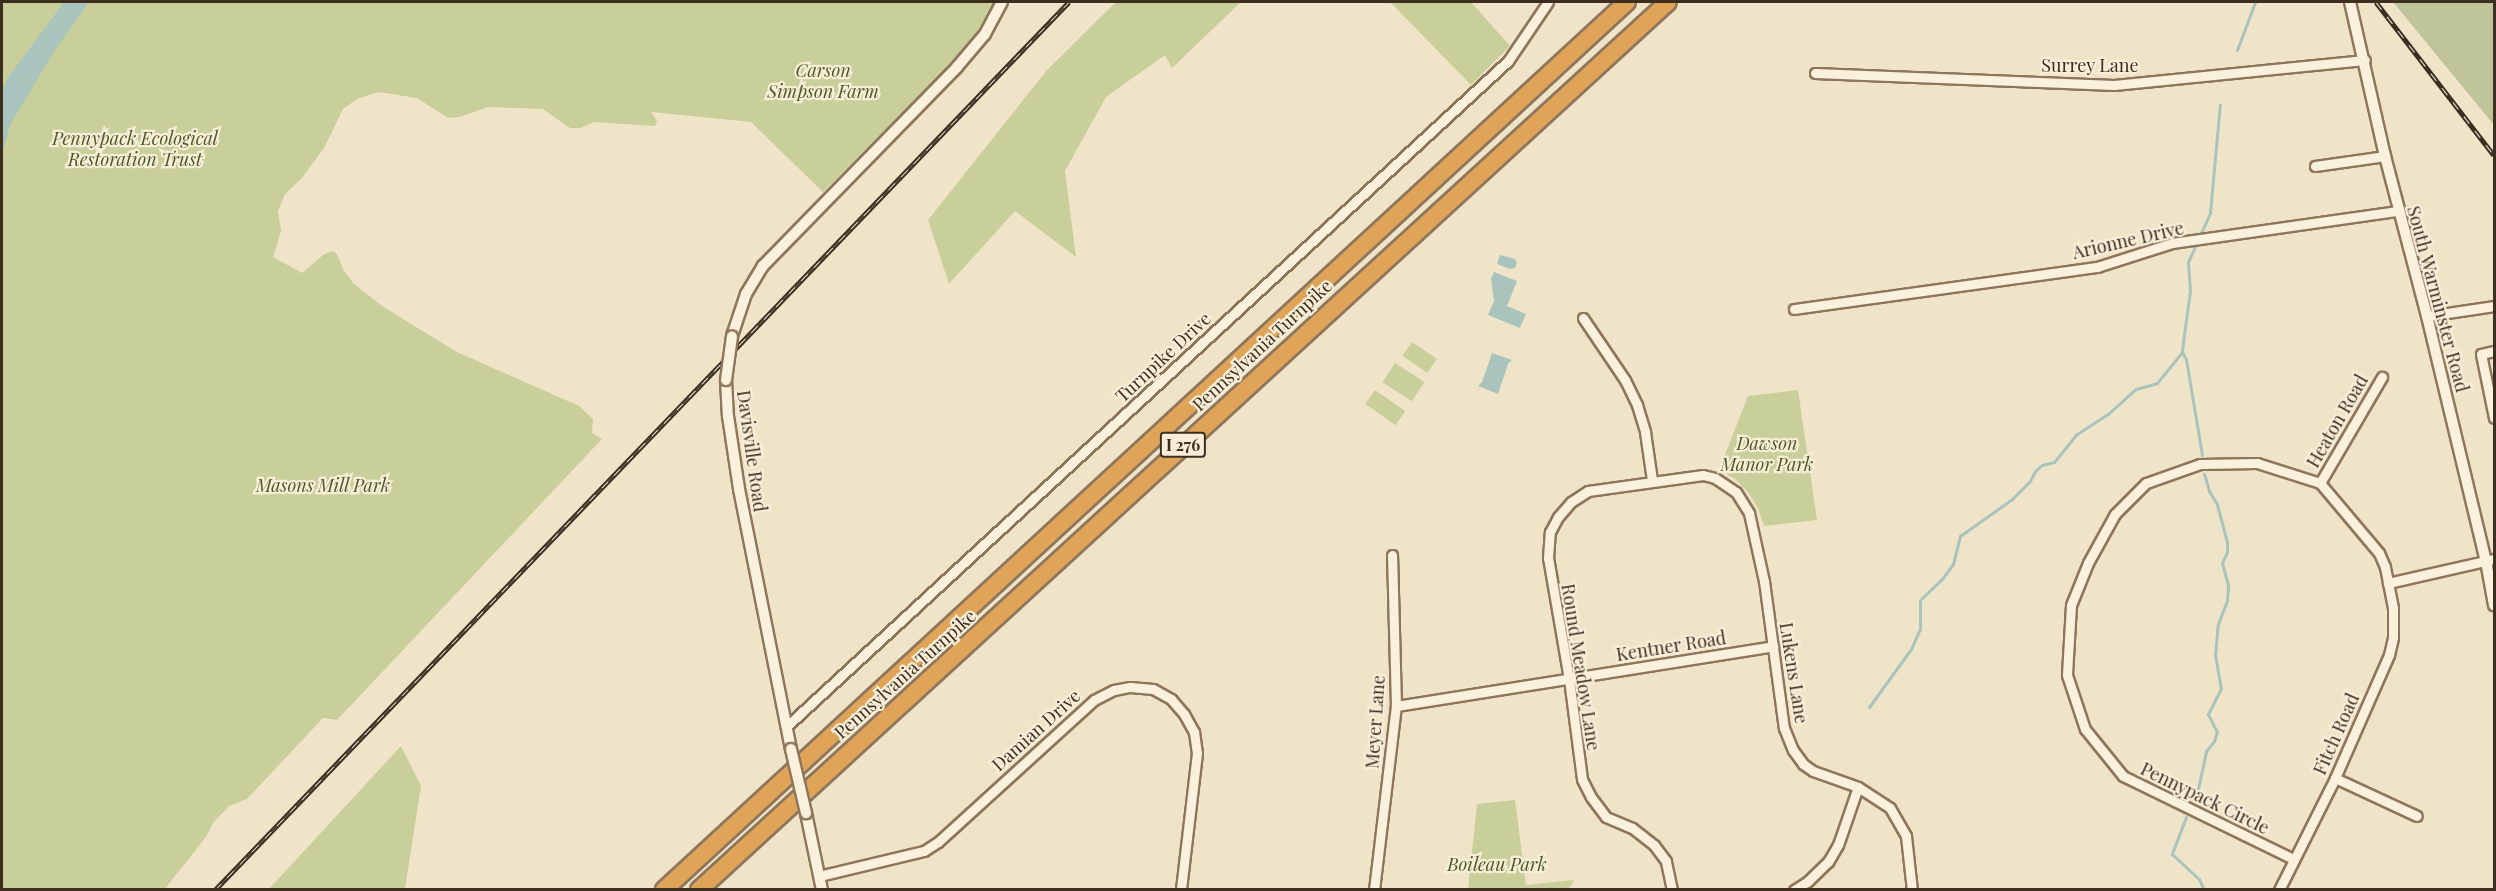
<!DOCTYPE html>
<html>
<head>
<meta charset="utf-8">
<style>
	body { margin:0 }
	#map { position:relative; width:2496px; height:891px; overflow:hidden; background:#f0e4c8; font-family:"Playfair Display",serif }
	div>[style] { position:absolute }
	.green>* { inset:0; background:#c9cf9b; transform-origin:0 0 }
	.cemetery>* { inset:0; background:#bfc49a }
	.water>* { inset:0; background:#a9c4bc }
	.stream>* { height:3px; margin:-1.5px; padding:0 1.5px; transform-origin:1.5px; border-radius:1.5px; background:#a9c4bc }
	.roads { filter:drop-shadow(2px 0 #8d765c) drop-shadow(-2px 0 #8d765c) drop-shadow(0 2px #8d765c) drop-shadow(0 -2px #8d765c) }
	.minor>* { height:9px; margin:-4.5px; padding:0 4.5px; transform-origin:4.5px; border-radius:4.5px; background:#faf1dc }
	.tertiary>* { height:10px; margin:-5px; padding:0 5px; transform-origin:5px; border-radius:5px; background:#faf1dc }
	.motorway>* { height:16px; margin:-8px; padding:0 8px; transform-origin:8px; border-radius:8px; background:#e0a458 }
	.rail>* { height:5px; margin-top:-2.5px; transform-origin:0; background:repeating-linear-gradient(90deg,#f7eed8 0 9px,#3d2e20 0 18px); box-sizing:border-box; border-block:2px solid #3d2e20 }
	.bridges { filter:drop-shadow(2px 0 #8d765c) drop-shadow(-2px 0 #8d765c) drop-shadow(0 2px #8d765c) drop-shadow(0 -2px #8d765c) }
	.tertiary-bridge>* { height:10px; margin:-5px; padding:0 5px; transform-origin:5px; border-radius:5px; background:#faf1dc }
	span { translate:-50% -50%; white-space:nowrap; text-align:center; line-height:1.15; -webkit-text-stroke:4.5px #f7eed8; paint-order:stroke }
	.shield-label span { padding:2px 4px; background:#f7eed8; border:2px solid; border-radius:4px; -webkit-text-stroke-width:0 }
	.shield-label { font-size:16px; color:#3d2e20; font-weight:700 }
	.street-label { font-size:18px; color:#3d2e20 }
	.park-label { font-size:18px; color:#4d5a26; font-style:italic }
	.frame { position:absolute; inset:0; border:3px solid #3d2e20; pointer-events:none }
</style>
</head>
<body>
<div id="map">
	<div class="green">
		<i style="clip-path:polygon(2px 2px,996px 2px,983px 28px,964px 51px,823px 192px,751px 122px,651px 112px,657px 121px,655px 126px,594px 122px,581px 128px,570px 128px,543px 109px,488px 107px,459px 117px,448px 118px,417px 98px,378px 92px,357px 99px,343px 109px,324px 148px,301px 179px,285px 194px,278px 211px,281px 231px,273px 257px,302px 273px,323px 255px,332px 251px,337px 254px,344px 271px,353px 283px,382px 306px,457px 352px,579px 406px,593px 419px,592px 433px,602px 439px,337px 720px,323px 718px,247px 799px,229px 806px,213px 823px,206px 837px,164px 890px,2px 889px)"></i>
		<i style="clip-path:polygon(1116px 2px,1241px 2px,1172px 68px,1165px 55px,1106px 97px,1065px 171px,1076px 257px,1015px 211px,949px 284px,928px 220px,1047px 70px)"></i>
		<i style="clip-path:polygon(1390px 2px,1471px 2px,1510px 46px,1471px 85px)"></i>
		<i style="left:1412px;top:342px;width:30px;height:17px;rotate:34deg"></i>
		<i style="left:1395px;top:363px;width:35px;height:23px;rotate:33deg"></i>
		<i style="left:1375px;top:390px;width:37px;height:17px;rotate:35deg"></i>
		<i style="clip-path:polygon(1798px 390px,1817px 520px,1764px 526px,1758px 508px,1748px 492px,1735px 479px,1719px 470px,1748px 396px)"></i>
		<i style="clip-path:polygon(401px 746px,421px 786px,405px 889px,269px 889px)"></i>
		<i style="clip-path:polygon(1515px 800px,1526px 885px,1574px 880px,1569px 889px,1468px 889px,1477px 804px)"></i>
	</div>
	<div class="cemetery">
		<i style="clip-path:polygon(2393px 2px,2494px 2px,2494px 125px)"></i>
	</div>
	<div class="water">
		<i style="clip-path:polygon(64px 2px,89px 2px,55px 50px,10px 125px,2px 155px,2px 92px,7px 79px)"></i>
		<i style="clip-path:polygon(1500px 255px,1515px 259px,1517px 263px,1515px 268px,1510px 269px,1497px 264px)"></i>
		<i style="clip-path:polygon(1494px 272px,1517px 281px,1507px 306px,1526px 314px,1520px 328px,1488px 315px,1494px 301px,1491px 279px)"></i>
		<i style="clip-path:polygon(1492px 353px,1512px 360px,1508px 364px,1498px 394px,1478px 386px,1482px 382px)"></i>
	</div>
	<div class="stream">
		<i style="left:2237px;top:50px;width:51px;rotate:-69.4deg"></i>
		<i style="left:2202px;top:455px;width:97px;rotate:-99.5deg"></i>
		<i style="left:2186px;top:359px;width:8px;rotate:-120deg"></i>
		<i style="left:2182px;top:352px;width:10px;rotate:-84deg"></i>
		<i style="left:2183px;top:342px;width:51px;rotate:-82.2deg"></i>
		<i style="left:2190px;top:291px;width:29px;rotate:-94deg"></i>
		<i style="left:2188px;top:262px;width:54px;rotate:-65.8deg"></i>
		<i style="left:2210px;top:213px;width:109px;rotate:-84.8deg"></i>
		<i style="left:1869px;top:707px;width:72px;rotate:-54.1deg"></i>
		<i style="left:1911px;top:649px;width:22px;rotate:-66deg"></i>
		<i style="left:1920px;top:629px;width:29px;rotate:-90deg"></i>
		<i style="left:1920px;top:600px;width:30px;rotate:-44deg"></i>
		<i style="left:1942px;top:579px;width:19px;rotate:-54deg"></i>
		<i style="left:1953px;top:564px;width:29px;rotate:-76deg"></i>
		<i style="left:1960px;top:536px;width:64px;rotate:-35.4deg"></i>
		<i style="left:2012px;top:499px;width:25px;rotate:-45deg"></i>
		<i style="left:2030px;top:481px;width:11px;rotate:-63deg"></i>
		<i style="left:2035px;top:471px;width:9px;rotate:-41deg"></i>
		<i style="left:2042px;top:465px;width:12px;rotate:-14deg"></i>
		<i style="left:2054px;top:462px;width:36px;rotate:-51deg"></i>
		<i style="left:2077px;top:434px;width:38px;rotate:-33deg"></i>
		<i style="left:2109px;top:413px;width:36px;rotate:-42deg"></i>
		<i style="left:2136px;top:389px;width:22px;rotate:-16deg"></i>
		<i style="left:2157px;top:383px;width:40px;rotate:-51deg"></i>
		<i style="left:2193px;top:799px;width:11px;rotate:-63deg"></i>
		<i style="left:2198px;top:789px;width:39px;rotate:-78deg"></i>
		<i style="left:2206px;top:751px;width:13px;rotate:-51deg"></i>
		<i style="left:2214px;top:741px;width:9px;rotate:-72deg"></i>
		<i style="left:2217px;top:732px;width:20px;rotate:-117deg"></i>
		<i style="left:2208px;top:714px;width:28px;rotate:-63deg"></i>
		<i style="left:2221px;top:689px;width:34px;rotate:-100deg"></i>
		<i style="left:2215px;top:656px;width:32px;rotate:-85deg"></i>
		<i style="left:2218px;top:624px;width:25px;rotate:-69deg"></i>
		<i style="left:2227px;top:601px;width:16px;rotate:-86deg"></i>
		<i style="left:2228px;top:585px;width:23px;rotate:-105deg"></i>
		<i style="left:2222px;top:563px;width:12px;rotate:-66deg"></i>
		<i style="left:2227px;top:552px;width:10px;rotate:-90deg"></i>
		<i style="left:2227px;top:542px;width:39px;rotate:-105deg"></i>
		<i style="left:2217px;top:504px;width:15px;rotate:-122deg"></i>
		<i style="left:2209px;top:491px;width:18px;rotate:-106deg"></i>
		<i style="left:2186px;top:817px;width:40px;rotate:111deg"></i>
		<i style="left:2172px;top:854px;width:37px;rotate:43deg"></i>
		<i style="left:2199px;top:879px;width:12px;rotate:66deg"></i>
	</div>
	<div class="roads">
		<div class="minor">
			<i style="left:1815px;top:73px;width:299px;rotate:2.3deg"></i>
			<i style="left:2114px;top:85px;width:252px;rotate:-5.7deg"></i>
			<i style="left:2315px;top:166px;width:71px;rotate:-8.1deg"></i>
			<i style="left:1794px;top:309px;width:306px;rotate:-7.9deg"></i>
			<i style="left:2097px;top:267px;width:79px;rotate:-17.7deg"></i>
			<i style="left:2172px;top:243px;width:228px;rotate:-8.1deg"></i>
			<i style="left:2427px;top:316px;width:68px;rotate:-8.5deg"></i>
			<i style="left:1583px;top:318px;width:75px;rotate:55.9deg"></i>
			<i style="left:1625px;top:380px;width:28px;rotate:64deg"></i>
			<i style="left:1637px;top:405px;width:28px;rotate:73deg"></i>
			<i style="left:1645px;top:432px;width:49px;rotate:81.7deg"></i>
			<i style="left:2494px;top:351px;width:13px;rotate:167deg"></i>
			<i style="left:2481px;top:354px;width:65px;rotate:78.5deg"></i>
			<i style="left:2320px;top:483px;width:123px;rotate:-59.7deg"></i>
			<i style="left:2388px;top:583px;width:109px;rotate:-12.8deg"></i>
			<i style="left:1396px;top:706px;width:382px;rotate:-9deg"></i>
			<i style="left:787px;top:726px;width:981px;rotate:-42.69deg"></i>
			<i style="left:1508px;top:61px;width:71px;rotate:-55.9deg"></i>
			<i style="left:2335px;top:778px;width:90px;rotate:24.9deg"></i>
			<i style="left:819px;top:876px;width:108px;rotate:-13.4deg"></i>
			<i style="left:924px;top:851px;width:17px;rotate:-33deg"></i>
			<i style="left:938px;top:842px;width:211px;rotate:-42.3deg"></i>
			<i style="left:1094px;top:700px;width:22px;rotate:-27deg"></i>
			<i style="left:1114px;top:690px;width:16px;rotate:-11deg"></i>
			<i style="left:1130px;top:687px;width:23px;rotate:5deg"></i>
			<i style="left:1153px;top:689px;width:21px;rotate:29deg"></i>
			<i style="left:1171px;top:699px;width:20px;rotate:49deg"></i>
			<i style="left:1184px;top:714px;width:21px;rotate:61deg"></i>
			<i style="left:1194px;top:732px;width:21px;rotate:82deg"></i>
			<i style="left:1197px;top:753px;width:138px;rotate:96.7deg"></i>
			<i style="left:1374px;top:890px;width:185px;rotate:-83.2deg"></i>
			<i style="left:1396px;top:706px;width:151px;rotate:-91.5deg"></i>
			<i style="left:1672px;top:890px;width:30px;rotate:-102deg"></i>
			<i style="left:1666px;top:861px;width:20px;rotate:-127deg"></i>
			<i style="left:1654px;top:845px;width:28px;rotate:-142deg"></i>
			<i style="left:1632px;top:828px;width:28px;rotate:-157deg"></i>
			<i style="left:1606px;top:817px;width:25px;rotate:-127deg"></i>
			<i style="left:1591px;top:797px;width:20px;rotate:-117deg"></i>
			<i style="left:1582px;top:779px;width:101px;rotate:-97.4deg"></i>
			<i style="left:1569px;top:679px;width:123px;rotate:-99.8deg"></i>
			<i style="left:1548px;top:558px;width:26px;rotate:-86deg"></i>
			<i style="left:1550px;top:532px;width:17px;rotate:-62deg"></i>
			<i style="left:1558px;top:517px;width:20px;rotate:-49deg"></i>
			<i style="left:1571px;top:502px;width:20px;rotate:-33deg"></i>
			<i style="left:1588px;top:491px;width:116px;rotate:-7.9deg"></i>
			<i style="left:1703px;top:475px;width:12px;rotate:14deg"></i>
			<i style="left:1715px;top:478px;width:25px;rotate:34deg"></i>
			<i style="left:1736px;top:492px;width:25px;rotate:58deg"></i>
			<i style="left:1749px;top:513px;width:70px;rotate:77.6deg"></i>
			<i style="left:1764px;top:581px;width:148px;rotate:82.3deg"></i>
			<i style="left:1784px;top:728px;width:24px;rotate:68deg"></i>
			<i style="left:1793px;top:750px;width:17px;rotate:54deg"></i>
			<i style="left:1803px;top:764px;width:12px;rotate:35deg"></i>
			<i style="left:1813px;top:771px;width:48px;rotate:19.6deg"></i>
			<i style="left:1858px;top:787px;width:38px;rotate:33deg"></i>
			<i style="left:1890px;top:808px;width:32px;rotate:60deg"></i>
			<i style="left:1906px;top:836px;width:54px;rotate:83.7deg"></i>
			<i style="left:1794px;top:890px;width:15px;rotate:-32deg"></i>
			<i style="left:1807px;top:882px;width:29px;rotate:-44deg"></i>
			<i style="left:1828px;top:862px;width:20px;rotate:-60deg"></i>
			<i style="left:1838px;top:845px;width:61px;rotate:-71deg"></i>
			<i style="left:2279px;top:890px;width:125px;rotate:-63.4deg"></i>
			<i style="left:2335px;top:778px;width:134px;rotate:-66.3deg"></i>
			<i style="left:2389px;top:655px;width:18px;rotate:-77deg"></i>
			<i style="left:2393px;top:637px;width:29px;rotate:-90deg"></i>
			<i style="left:2393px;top:608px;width:42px;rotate:-101deg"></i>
			<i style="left:2385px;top:567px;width:15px;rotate:-113deg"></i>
			<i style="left:2379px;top:553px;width:92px;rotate:-130.1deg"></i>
			<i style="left:2320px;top:483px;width:66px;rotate:-162.4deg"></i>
			<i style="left:2257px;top:463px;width:57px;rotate:179deg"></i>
			<i style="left:2200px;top:464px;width:57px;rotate:160.6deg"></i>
			<i style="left:2146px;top:483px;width:44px;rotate:135deg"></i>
			<i style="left:2115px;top:514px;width:56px;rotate:118.9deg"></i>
			<i style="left:2088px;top:563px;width:45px;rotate:112deg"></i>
			<i style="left:2071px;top:605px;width:70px;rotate:93.3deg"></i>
			<i style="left:2067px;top:675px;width:57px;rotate:71.6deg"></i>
			<i style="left:2085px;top:729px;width:60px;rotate:51deg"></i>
			<i style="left:2123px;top:776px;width:189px;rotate:26deg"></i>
		</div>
		<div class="tertiary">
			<i style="left:2350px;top:2px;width:158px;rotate:77.2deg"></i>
			<i style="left:2385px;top:156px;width:165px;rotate:75.3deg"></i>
			<i style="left:2427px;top:316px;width:252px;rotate:76.5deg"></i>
			<i style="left:2486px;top:561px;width:45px;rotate:79.7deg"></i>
			<i style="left:732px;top:336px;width:44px;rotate:-71.6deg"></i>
			<i style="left:746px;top:294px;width:33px;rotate:-59deg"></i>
			<i style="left:763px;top:266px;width:278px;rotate:-45.7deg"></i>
			<i style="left:957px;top:67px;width:43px;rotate:-49.7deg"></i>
			<i style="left:985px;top:34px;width:36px;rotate:-62deg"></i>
			<i style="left:726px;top:380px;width:36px;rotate:87deg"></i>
			<i style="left:728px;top:416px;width:74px;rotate:81.4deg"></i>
			<i style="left:739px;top:489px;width:265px;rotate:78.7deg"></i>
			<i style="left:806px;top:813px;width:79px;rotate:78.3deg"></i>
		</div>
		<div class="motorway">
			<i style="left:664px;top:890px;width:1310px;rotate:-42.68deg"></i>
			<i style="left:699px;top:890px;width:1314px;rotate:-42.5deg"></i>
		</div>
	</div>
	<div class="rail">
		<i style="left:2376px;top:2px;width:193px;rotate:52.4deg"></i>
		<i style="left:215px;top:890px;width:1232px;rotate:-46.12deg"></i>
	</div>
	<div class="bridges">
		<div class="tertiary-bridge">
			<i style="left:726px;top:380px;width:44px;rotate:-82.2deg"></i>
			<i style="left:791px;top:749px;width:66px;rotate:76.8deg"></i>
		</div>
	</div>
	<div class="shield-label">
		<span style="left:1183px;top:445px">I 276</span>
	</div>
	<div class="street-label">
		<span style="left:2090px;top:65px">Surrey Lane</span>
		<span style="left:2128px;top:240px;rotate:-13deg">Arionne Drive</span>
		<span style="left:2438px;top:299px;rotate:75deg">South Warminster Road</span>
		<span style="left:1262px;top:345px;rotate:-43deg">Pennsylvania Turnpike</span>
		<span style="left:1163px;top:357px;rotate:-43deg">Turnpike Drive</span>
		<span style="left:2337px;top:421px;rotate:-60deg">Heaton Road</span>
		<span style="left:752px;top:451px;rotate:82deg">Davisville Road</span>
		<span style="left:1671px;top:646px;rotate:-9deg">Kentner Road</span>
		<span style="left:1581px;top:667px;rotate:81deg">Round Meadow Lane</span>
		<span style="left:1794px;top:673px;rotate:81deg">Lukens Lane</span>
		<span style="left:905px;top:674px;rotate:-42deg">Pennsylvania Turnpike</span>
		<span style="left:1375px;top:722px;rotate:-86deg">Meyer Lane</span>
		<span style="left:1036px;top:730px;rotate:-42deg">Damian Drive</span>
		<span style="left:2336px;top:734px;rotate:-66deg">Fitch Road</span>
		<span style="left:2205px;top:798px;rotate:26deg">Pennypack Circle</span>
	</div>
	<div class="park-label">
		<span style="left:823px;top:81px">Carson<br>Simpson Farm</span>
		<span style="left:135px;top:149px">Pennypack Ecological<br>Restoration Trust</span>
		<span style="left:1767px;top:454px">Dawson<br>Manor Park</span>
		<span style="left:323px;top:485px">Masons Mill Park</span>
		<span style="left:1497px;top:864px">Boileau Park</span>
	</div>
	<div class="frame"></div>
</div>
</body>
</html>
